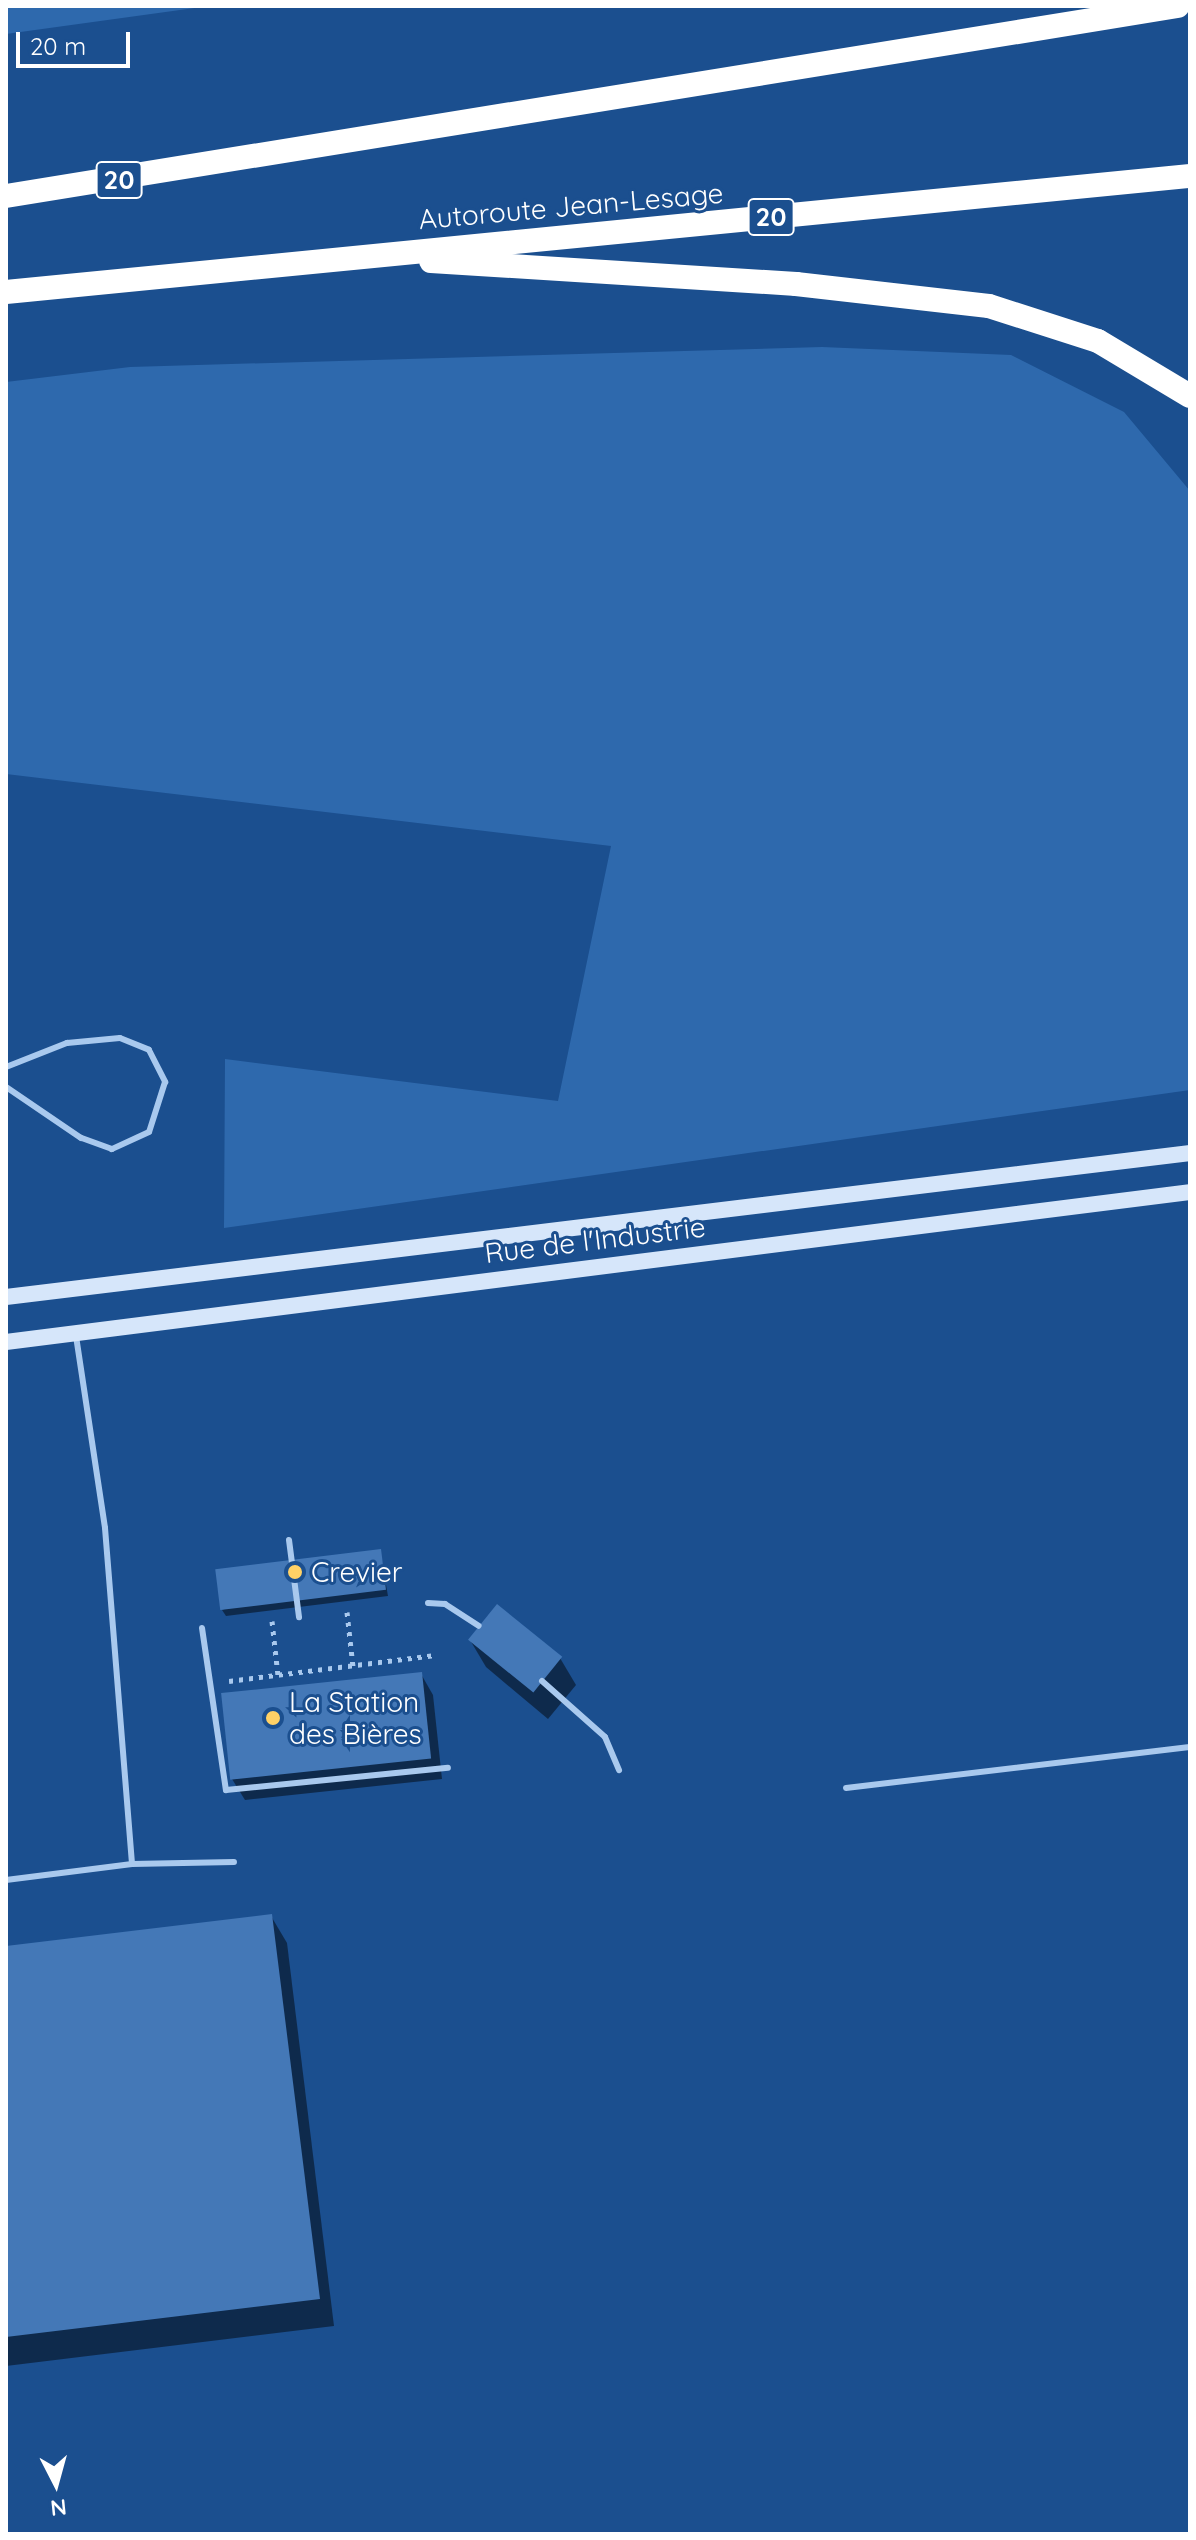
<!DOCTYPE html>
<html>
<head>
<meta charset="utf-8">
<style>
	body { margin:0 }
	#map { position:relative; width:1196px; height:2540px; overflow:hidden; background:#1b4f8f; font-family:Quicksand,sans-serif }
	div>[style] { position:absolute }
	.green>* { inset:0; background:#2e69ad }
	.shadow>* { inset:0; background:#0007 }
	.building>* { inset:0; background:#4478b7; transform-origin:0 0 }
	.path>* { height:5px; margin-top:-2.5px; transform-origin:0; background:repeating-linear-gradient(90deg,#a9c9ee 0 4px,transparent 0 10px) }
	.lane>* { height:6px; margin:-3px; padding:0 3px; transform-origin:3px; border-radius:3px; background:#a9c9ee }
	.secondary>* { height:16px; margin:-8px; padding:0 8px; transform-origin:8px; border-radius:8px; background:#d6e6fa }
	.highway>* { height:24px; margin:-12px; padding:0 12px; transform-origin:12px; border-radius:12px; background:#fff }
	.dots>* { width:22px; height:22px; translate:-50% -50%; box-sizing:border-box; border:4px solid #1b4f8f; border-radius:50% }
	span { translate:-50% -50%; white-space:nowrap; text-align:center; line-height:1.15; -webkit-text-stroke:6px #1b4f8f; paint-order:stroke }
	.shield-label span { padding:2px 6px; background:#1b4f8f; border:2px solid; border-radius:6px; -webkit-text-stroke-width:0 }
	.shield-label { font-size:26px; color:#fff; font-weight:700 }
	.street-label { font-size:28px; color:#fff }
	.poi-label { font-size:28px; color:#fff }
	.left { translate:0 -50%; text-align:left }
	.frame { position:absolute; inset:0; border:8px solid #fff; pointer-events:none }
	.north { position:absolute; left:16px; top:2444px; width:80px; height:80px; -webkit-text-stroke:6px #1b4f8f; paint-order:stroke; rotate:174deg; font-size:22px; font-weight:700; line-height:32px; text-align:center; color:#fff }
	.north::after { content:''; display:block; margin:auto; width:28px; height:36px; background:#fff; clip-path:polygon(50% 0,100% 100%,50% 72%,0 100%) }
	.scale { position:absolute; left:16px; top:32px; width:114px; height:36px; box-sizing:border-box; border:4px solid #fff; border-top:0; padding-left:10px; font-size:24px; line-height:28px; white-space:nowrap; color:#fff; -webkit-text-stroke:6px #1b4f8f; paint-order:stroke }
</style>
</head>
<body>
<div id="map">
	<div class="green">
		<i style="clip-path:polygon(6px 6px,209px 6px,6px 34px)"></i>
		<i style="clip-path:polygon(822px 347px,1011px 355px,1124px 412px,1190px 491px,1190px 1090px,224px 1228px,225px 1059px,558px 1101px,611px 846px,6px 774px,6px 382px,130px 367px)"></i>
	</div>
	<div class="shadow">
		<i style="clip-path:polygon(380px 1551px,388px 1596px,226px 1616px,222px 1610px)"></i>
		<i style="clip-path:polygon(470px 1640px,560px 1658px,576px 1685px,548px 1719px,486px 1667px)"></i>
		<i style="clip-path:polygon(421px 1674px,433px 1695px,442px 1779px,245px 1800px,232px 1779px)"></i>
		<i style="clip-path:polygon(271px 1916px,287px 1943px,334px 2326px,6px 2366px,6px 1948px)"></i>
	</div>
	<div class="building">
		<i style="left:381px;top:1549px;width:41px;height:167px;rotate:83deg"></i>
		<i style="left:497px;top:1604px;width:84px;height:46px;rotate:39deg"></i>
		<i style="left:422px;top:1672px;width:87px;height:202px;rotate:84deg"></i>
		<i style="clip-path:polygon(272px 1914px,320px 2299px,6px 2337px,6px 1946px)"></i>
	</div>
	<div class="path">
		<i style="left:347px;top:1612px;width:54px;rotate:83.7deg"></i>
		<i style="left:272px;top:1621px;width:54px;rotate:83.7deg"></i>
		<i style="left:229px;top:1681px;width:208px;rotate:-7.2deg"></i>
	</div>
	<div class="lane">
		<i style="left:6px;top:1067px;width:66px;rotate:-21.5deg"></i>
		<i style="left:67px;top:1043px;width:53px;rotate:-5.4deg"></i>
		<i style="left:120px;top:1038px;width:31px;rotate:22deg"></i>
		<i style="left:149px;top:1050px;width:36px;rotate:63deg"></i>
		<i style="left:165px;top:1082px;width:52px;rotate:107.7deg"></i>
		<i style="left:149px;top:1132px;width:41px;rotate:155.3deg"></i>
		<i style="left:112px;top:1149px;width:33px;rotate:-160deg"></i>
		<i style="left:81px;top:1138px;width:91px;rotate:-145.8deg"></i>
		<i style="left:76px;top:1336px;width:194px;rotate:81.4deg"></i>
		<i style="left:105px;top:1528px;width:337px;rotate:85.4deg"></i>
		<i style="left:289px;top:1540px;width:78px;rotate:82.6deg"></i>
		<i style="left:428px;top:1603px;width:17px;rotate:3deg"></i>
		<i style="left:445px;top:1604px;width:40px;rotate:32.9deg"></i>
		<i style="left:202px;top:1628px;width:164px;rotate:81.6deg"></i>
		<i style="left:226px;top:1790px;width:223px;rotate:-5.7deg"></i>
		<i style="left:542px;top:1681px;width:84px;rotate:41.6deg"></i>
		<i style="left:605px;top:1737px;width:36px;rotate:67deg"></i>
		<i style="left:846px;top:1788px;width:346px;rotate:-6.8deg"></i>
		<i style="left:6px;top:1880px;width:127px;rotate:-7.2deg"></i>
		<i style="left:132px;top:1864px;width:102px;rotate:-1.1deg"></i>
	</div>
	<div class="secondary">
		<i style="left:6px;top:1297px;width:1193px;rotate:-6.93deg"></i>
		<i style="left:6px;top:1342px;width:1193px;rotate:-7.22deg"></i>
	</div>
	<div class="highway">
		<i style="left:6px;top:196px;width:1187px;rotate:-9.21deg"></i>
		<i style="left:431px;top:261px;width:366px;rotate:3.6deg"></i>
		<i style="left:796px;top:284px;width:194px;rotate:6.5deg"></i>
		<i style="left:989px;top:306px;width:114px;rotate:17.8deg"></i>
		<i style="left:1098px;top:341px;width:107px;rotate:30.9deg"></i>
		<i style="left:6px;top:292px;width:1190px;rotate:-5.6deg"></i>
	</div>
	<div class="dots">
		<i style="left:295px;top:1572px;background:#ffd166"></i>
		<i style="left:273px;top:1718px;background:#ffd166"></i>
	</div>
	<div class="shield-label">
		<span style="left:119px;top:180px">20</span>
		<span style="left:771px;top:217px">20</span>
	</div>
	<div class="street-label">
		<span style="left:571px;top:206px;rotate:-5deg">Autoroute Jean-Lesage</span>
		<span style="left:595px;top:1240px;rotate:-7deg">Rue de l'Industrie</span>
	</div>
	<div class="poi-label">
		<span class="left" style="left:311px;top:1572px">Crevier</span>
		<span class="left" style="left:289px;top:1718px">La Station<br>des Bières</span>
	</div>
	<div class="frame"></div>
	<div class="north">N</div>
	<div class="scale">20 m</div>
</div>
</body>
</html>
